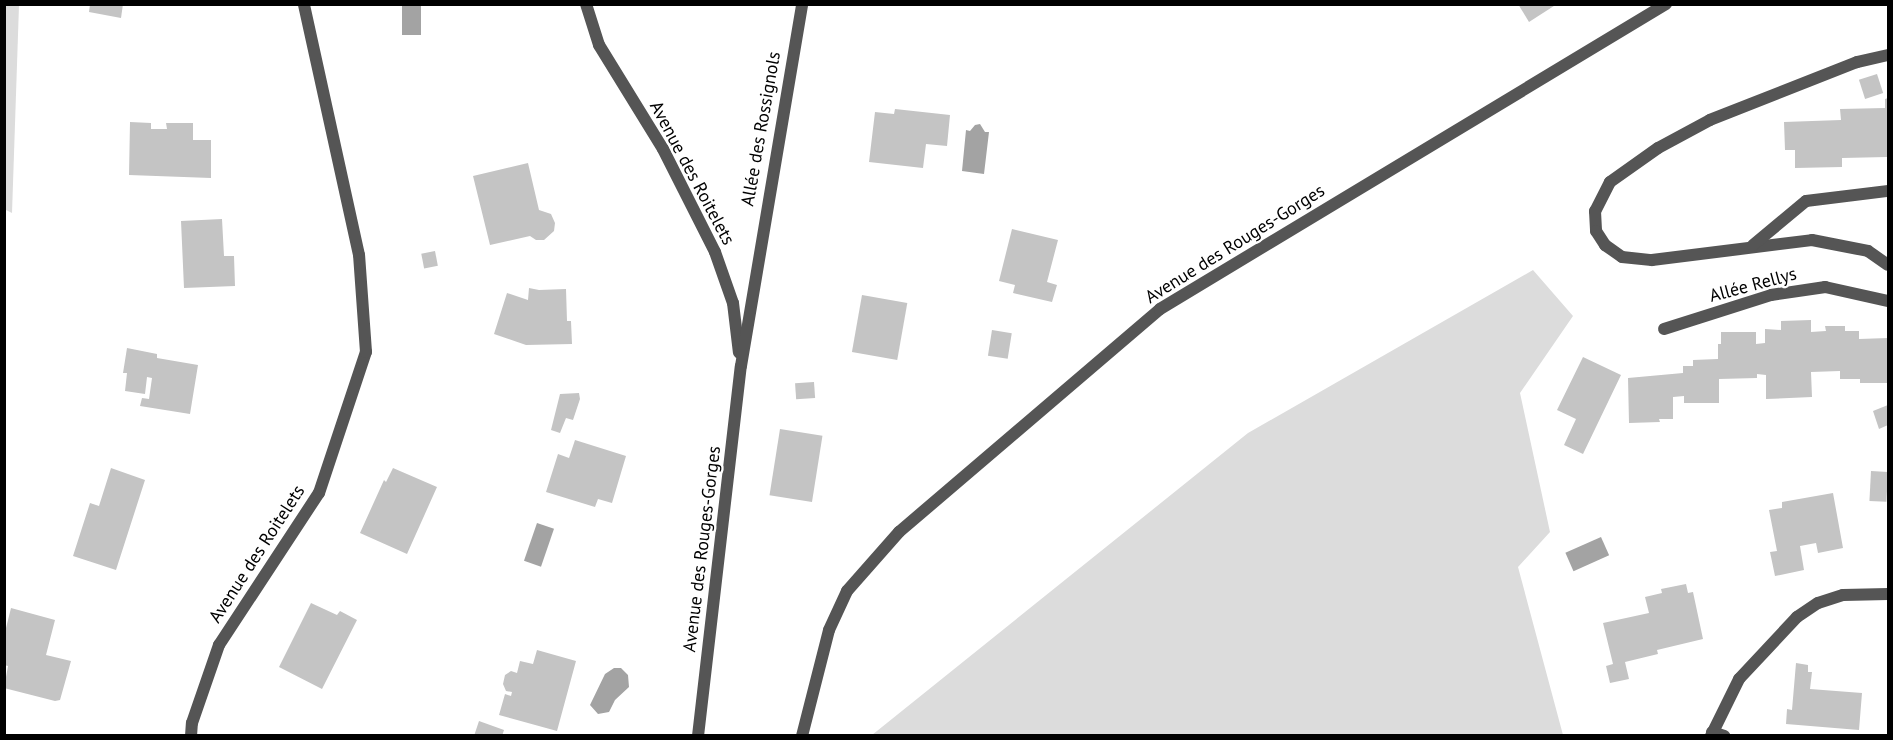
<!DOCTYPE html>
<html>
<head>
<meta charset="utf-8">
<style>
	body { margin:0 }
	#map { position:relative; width:1893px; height:740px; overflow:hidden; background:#fff; font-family:"PT Sans",sans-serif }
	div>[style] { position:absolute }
	.green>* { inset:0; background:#dcdcdc }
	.water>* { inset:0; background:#a3a3a3; transform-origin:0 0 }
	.building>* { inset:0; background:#c4c4c4; transform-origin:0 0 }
	.street>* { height:12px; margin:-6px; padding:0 6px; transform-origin:6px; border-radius:6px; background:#555 }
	span { translate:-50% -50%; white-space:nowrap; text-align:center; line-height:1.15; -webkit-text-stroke:4.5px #fff; paint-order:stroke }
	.street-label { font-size:18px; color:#000 }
	.frame { position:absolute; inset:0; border:6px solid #000; pointer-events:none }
</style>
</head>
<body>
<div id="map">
	<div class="green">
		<i style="clip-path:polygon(4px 5px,19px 5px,12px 213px,4px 209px)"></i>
		<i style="clip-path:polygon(1533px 270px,1573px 316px,1520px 393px,1550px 532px,1518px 567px,1563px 735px,872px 735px,1248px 433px)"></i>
	</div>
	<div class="water">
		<i style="left:402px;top:5px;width:19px;height:30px"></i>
		<i style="clip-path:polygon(980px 124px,985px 132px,989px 132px,984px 174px,962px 171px,966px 130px,970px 131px,975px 125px)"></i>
		<i style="left:537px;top:523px;width:18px;height:40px;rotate:19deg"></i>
		<i style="left:1601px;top:537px;width:20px;height:39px;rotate:66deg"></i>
		<i style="clip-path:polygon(614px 668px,621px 668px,628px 675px,629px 687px,615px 700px,609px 712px,598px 714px,590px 705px,605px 674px)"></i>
	</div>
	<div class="building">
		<i style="clip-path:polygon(90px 4px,123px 4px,121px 18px,89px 12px)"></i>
		<i style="clip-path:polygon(1518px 4px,1557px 4px,1529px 22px)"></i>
		<i style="left:1877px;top:74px;width:20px;height:19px;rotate:72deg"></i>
		<i style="clip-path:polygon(1888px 98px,1887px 157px,1842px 158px,1842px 167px,1795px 168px,1795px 150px,1785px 150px,1784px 122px,1841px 120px,1840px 109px,1885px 108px,1885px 99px)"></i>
		<i style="clip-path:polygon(895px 109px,950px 115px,947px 146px,926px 144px,923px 168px,869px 162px,875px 112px,894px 114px)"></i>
		<i style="clip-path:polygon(130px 122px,151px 123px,151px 129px,167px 129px,166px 123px,193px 123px,193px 140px,211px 140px,211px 178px,129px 175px)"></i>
		<i style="clip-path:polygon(528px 163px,539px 210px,551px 214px,555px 223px,554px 231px,544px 240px,536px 240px,530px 236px,490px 245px,473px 176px)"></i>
		<i style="clip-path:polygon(222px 219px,224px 256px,234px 256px,235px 286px,184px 288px,181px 221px)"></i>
		<i style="clip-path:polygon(1012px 229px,1058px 240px,1047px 282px,1057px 285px,1052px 302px,1013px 293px,1015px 285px,999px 281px)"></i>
		<i style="left:435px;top:251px;width:15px;height:14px;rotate:79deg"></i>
		<i style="clip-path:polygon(529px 288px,539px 290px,566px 289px,567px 321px,571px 321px,572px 344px,526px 345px,494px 334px,507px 293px,528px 300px)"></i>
		<i style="left:862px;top:295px;width:46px;height:58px;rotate:10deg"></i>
		<i style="clip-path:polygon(1811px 320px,1811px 332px,1826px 331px,1825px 326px,1845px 326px,1845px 331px,1859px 331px,1859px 339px,1888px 338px,1888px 383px,1860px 383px,1860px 379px,1840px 379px,1840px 371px,1811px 372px,1812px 397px,1766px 399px,1766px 375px,1757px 374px,1757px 378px,1719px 379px,1719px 403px,1684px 403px,1684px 396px,1673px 397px,1673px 419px,1659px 419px,1660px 422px,1629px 423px,1628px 378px,1683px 373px,1683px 366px,1693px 366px,1693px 360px,1718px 359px,1718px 344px,1721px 344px,1721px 332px,1756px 332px,1756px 344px,1765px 343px,1765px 329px,1781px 330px,1781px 321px)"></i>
		<i style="left:992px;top:330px;width:20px;height:26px;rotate:9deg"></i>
		<i style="clip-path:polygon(127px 348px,157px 354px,157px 358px,198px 365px,190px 414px,140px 406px,142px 398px,149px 399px,152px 378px,147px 377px,145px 394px,125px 391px,127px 373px,123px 373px)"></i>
		<i style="clip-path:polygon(1583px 357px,1621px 375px,1583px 454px,1564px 445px,1576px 419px,1557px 410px)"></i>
		<i style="left:814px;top:382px;width:16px;height:19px;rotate:86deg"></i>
		<i style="clip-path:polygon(579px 393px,580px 399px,573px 420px,566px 418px,560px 433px,551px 430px,560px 394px)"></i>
		<i style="clip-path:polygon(1888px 405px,1888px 425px,1879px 429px,1873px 411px)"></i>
		<i style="left:780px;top:429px;width:43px;height:67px;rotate:9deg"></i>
		<i style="clip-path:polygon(575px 440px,626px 456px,612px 503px,598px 499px,595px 507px,546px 492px,558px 454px,569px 458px)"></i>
		<i style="clip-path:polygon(111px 468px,145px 480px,116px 570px,73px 556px,90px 503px,99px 506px)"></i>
		<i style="clip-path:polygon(393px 468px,437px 487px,407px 554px,360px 533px,384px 480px,386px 482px)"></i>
		<i style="left:1871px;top:471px;width:17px;height:30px;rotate:3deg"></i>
		<i style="clip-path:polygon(1833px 493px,1843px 548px,1818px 553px,1816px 543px,1800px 546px,1804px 570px,1775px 576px,1770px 552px,1777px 551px,1769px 510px,1782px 508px,1782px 502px)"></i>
		<i style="clip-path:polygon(1686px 584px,1688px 593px,1693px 592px,1703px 639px,1657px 650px,1658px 654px,1625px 662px,1629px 679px,1610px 683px,1606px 666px,1613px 664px,1603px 623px,1649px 613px,1645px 597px,1662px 593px,1661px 589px)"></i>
		<i style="clip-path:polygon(311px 603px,337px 615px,340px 611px,357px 620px,322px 689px,279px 667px)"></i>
		<i style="clip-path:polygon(11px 608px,55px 620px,46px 655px,71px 661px,60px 700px,55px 701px,4px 688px,8px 666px,4px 665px,4px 636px)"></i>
		<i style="clip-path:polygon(537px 650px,576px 661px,557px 731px,499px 715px,505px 694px,511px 696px,512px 692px,506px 691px,503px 684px,505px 675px,511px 671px,517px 673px,520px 661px,533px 664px)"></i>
		<i style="clip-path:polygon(1796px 663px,1808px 665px,1808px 672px,1812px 672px,1810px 689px,1862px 693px,1859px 730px,1786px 724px,1787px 709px,1792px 710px)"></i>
		<i style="clip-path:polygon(479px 721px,504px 730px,502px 736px,474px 736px)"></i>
	</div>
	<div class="street">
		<i style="left:586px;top:4px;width:43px;rotate:72.4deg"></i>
		<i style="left:599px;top:45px;width:122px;rotate:58.4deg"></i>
		<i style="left:663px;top:149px;width:115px;rotate:63.2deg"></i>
		<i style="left:715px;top:252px;width:54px;rotate:70.6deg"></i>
		<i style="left:733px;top:303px;width:50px;rotate:83.2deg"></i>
		<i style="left:1888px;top:55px;width:32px;rotate:167deg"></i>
		<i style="left:1857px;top:62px;width:158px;rotate:158.5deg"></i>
		<i style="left:1710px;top:120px;width:59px;rotate:151.7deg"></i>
		<i style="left:1658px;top:148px;width:59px;rotate:144.7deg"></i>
		<i style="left:1610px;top:182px;width:33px;rotate:117deg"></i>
		<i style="left:1595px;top:211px;width:20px;rotate:87deg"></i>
		<i style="left:1596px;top:231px;width:17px;rotate:57deg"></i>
		<i style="left:1605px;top:245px;width:21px;rotate:35deg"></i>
		<i style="left:1622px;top:257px;width:30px;rotate:6deg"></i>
		<i style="left:1652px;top:260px;width:161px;rotate:-7.1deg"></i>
		<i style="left:1812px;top:240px;width:57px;rotate:11.1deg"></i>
		<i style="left:1868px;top:251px;width:24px;rotate:35deg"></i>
		<i style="left:1753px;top:245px;width:69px;rotate:-39.7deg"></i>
		<i style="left:1806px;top:201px;width:83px;rotate:-7deg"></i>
		<i style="left:1664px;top:329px;width:112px;rotate:-17.6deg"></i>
		<i style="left:1771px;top:295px;width:55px;rotate:-8.4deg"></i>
		<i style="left:1825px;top:287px;width:65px;rotate:12.5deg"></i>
		<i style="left:1712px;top:732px;width:13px;rotate:18deg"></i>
		<i style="left:191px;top:736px;width:13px;rotate:-86deg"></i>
		<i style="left:192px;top:723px;width:83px;rotate:-70.9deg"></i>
		<i style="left:219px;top:645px;width:182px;rotate:-56.7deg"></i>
		<i style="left:319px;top:493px;width:149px;rotate:-71.6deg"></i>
		<i style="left:366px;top:352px;width:97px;rotate:-94.1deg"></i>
		<i style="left:359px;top:255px;width:257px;rotate:-102.4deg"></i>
		<i style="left:698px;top:736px;width:372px;rotate:-83.4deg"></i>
		<i style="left:741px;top:366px;width:367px;rotate:-80.4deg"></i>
		<i style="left:802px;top:736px;width:109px;rotate:-75.7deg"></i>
		<i style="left:829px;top:630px;width:43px;rotate:-65.2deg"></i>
		<i style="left:847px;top:591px;width:79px;rotate:-48.6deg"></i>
		<i style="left:899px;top:532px;width:343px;rotate:-40.5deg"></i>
		<i style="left:1160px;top:309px;width:591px;rotate:-31.08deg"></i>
		<i style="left:1711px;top:736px;width:64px;rotate:-63.8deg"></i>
		<i style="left:1739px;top:679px;width:85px;rotate:-46.9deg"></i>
		<i style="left:1797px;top:617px;width:25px;rotate:-34deg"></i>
		<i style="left:1818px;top:603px;width:26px;rotate:-18deg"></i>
		<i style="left:1843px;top:595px;width:45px;rotate:-1.3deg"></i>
	</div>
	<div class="street-label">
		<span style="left:761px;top:129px;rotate:-80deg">Allée des Rossignols</span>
		<span style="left:692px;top:173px;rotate:62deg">Avenue des Roitelets</span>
		<span style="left:1235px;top:244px;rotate:-32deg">Avenue des Rouges-Gorges</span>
		<span style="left:1753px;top:285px;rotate:-15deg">Allée Rellys</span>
		<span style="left:702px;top:549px;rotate:-83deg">Avenue des Rouges-Gorges</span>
		<span style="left:257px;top:554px;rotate:-57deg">Avenue des Roitelets</span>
	</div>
	<div class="frame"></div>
</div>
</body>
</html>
